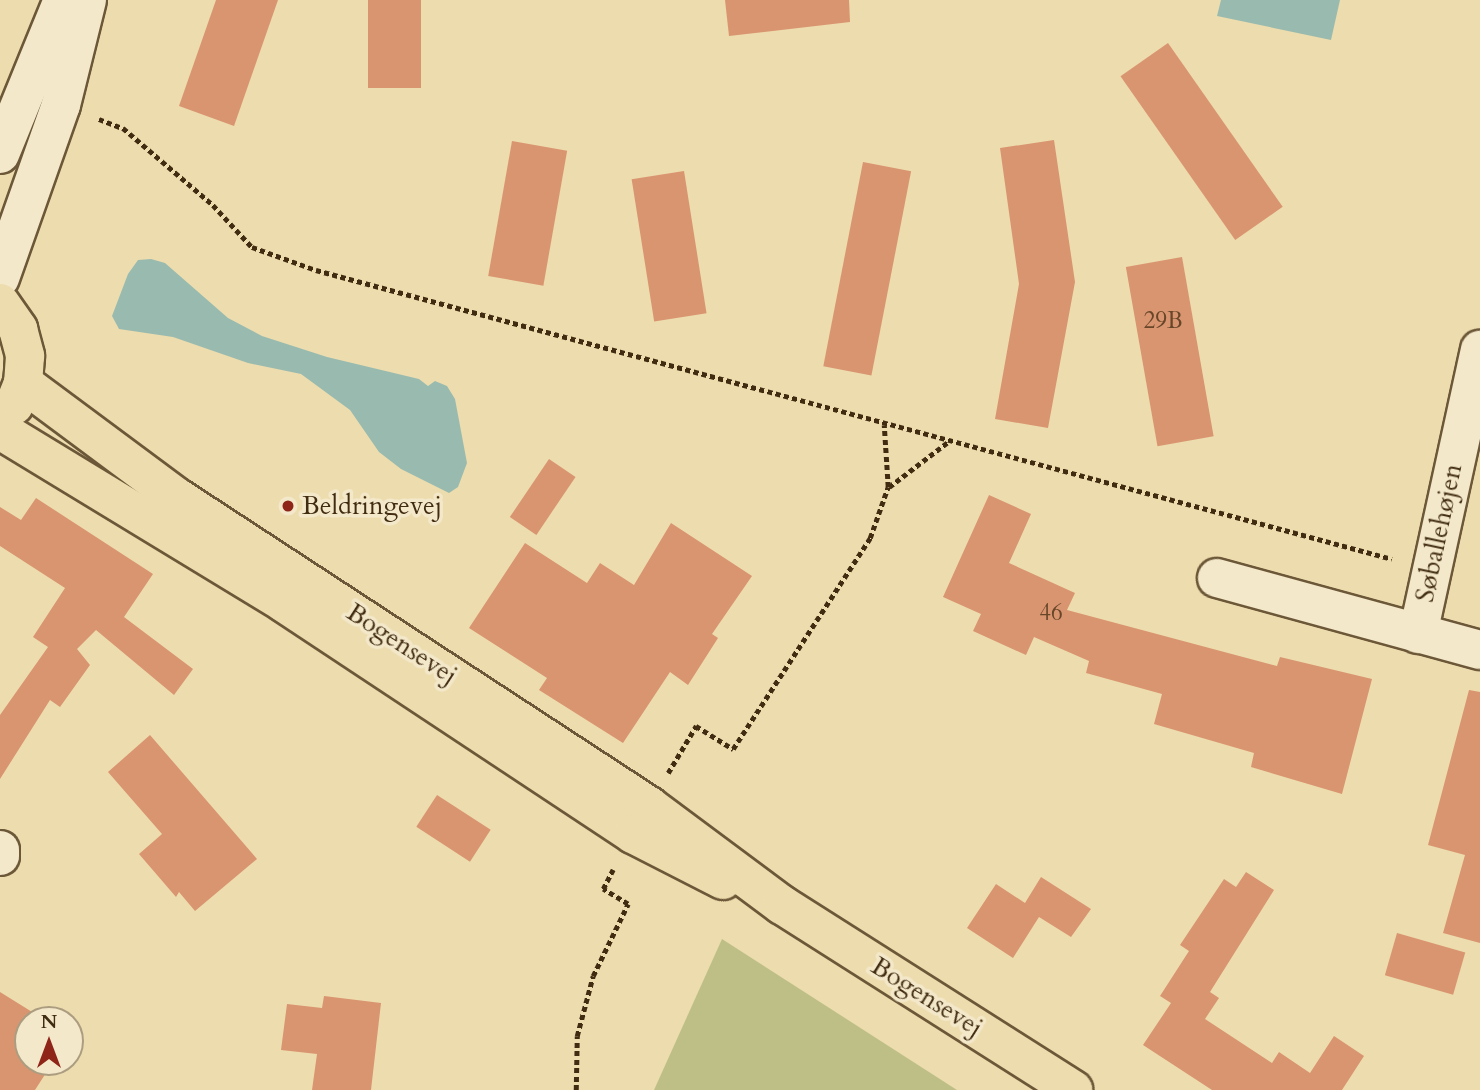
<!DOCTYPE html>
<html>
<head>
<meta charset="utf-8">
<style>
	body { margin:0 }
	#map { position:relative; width:1480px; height:1090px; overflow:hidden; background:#eddcae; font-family:Cardo,serif }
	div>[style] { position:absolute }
	.green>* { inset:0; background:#bebf86 }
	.water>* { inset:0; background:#99bbaf }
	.building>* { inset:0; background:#d99570; transform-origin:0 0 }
	.path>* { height:4.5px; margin-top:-2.25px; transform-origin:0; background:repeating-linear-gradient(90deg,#412c11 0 5px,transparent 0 8.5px) }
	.roads { filter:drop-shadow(2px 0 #6c5838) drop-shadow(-2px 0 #6c5838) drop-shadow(0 2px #6c5838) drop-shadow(0 -2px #6c5838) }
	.minor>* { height:38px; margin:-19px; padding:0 19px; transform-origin:19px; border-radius:19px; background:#f3e8ca }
	.major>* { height:38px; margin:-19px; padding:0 19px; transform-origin:19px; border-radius:19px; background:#eddcae }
	.dots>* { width:19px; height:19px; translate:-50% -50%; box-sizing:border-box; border:4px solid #f3e8ca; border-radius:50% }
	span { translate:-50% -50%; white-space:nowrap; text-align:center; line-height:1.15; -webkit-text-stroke:7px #f3e8ca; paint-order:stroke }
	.number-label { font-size:23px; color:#674629 }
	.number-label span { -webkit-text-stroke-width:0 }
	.poi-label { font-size:26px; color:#412c11 }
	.left { translate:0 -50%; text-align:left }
	.street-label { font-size:26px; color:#412c11 }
	.north { position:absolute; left:14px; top:1006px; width:70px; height:70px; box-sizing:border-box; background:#f3e8ca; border:2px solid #ac9d80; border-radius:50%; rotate:0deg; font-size:19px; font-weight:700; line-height:28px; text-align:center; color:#412c11 }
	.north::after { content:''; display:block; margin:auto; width:24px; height:32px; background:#8f2418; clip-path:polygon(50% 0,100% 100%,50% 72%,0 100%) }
</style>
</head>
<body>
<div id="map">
	<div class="green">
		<i style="clip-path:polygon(722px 939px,957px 1090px,654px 1090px)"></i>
	</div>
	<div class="water">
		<i style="clip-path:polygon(1221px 0,1340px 0,1331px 40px,1217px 16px)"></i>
		<i style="clip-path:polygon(151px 259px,165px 263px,228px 318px,262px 336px,327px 357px,419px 379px,428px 386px,435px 381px,447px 386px,455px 399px,467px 463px,458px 487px,449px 493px,401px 469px,379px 452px,350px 410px,301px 374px,248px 363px,173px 337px,119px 329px,112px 316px,128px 274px,138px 260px)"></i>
	</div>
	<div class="building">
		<i style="clip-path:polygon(216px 0,278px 0,234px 126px,179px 106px)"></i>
		<i style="left:368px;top:0;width:53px;height:88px"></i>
		<i style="clip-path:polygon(725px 0,849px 0,850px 22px,729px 36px)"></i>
		<i style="left:1168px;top:43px;width:200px;height:58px;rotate:55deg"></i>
		<i style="clip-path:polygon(1054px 140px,1075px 282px,1048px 428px,995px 419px,1019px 284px,1000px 148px)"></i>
		<i style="left:512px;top:141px;width:56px;height:137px;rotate:10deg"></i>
		<i style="left:863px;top:162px;width:49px;height:208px;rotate:11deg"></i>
		<i style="left:684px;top:171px;width:144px;height:53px;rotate:81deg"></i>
		<i style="left:1182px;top:257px;width:182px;height:57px;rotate:80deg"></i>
		<i style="left:549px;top:459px;width:32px;height:70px;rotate:34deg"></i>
		<i style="clip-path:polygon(989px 495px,1031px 514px,1009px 563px,1075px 593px,1067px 610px,1277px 666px,1280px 657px,1372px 679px,1342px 794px,1251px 767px,1254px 753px,1154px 724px,1162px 694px,1086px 673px,1089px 661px,1034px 637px,1026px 655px,973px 631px,981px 614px,943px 597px)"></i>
		<i style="clip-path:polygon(36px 498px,153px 574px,124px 617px,193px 669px,174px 695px,96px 630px,77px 649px,90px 665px,60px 707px,50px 700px,0 779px,0 715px,48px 647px,33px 637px,65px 588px,0 546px,0 507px,21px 520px)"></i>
		<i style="clip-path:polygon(671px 523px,752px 576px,712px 634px,718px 638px,688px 685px,670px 672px,623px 743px,539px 690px,547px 678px,469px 628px,525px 543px,587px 583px,600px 563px,634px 585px)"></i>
		<i style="clip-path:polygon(1469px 690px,1480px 692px,1480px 943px,1443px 933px,1465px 855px,1428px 845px)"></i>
		<i style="clip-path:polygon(150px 735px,257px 859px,195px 911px,179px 892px,176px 897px,139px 854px,162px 834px,108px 772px)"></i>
		<i style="left:437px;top:795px;width:64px;height:38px;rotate:33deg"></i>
		<i style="clip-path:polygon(1246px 872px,1274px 890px,1210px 992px,1219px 998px,1205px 1019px,1272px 1063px,1279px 1052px,1310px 1073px,1334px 1036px,1364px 1056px,1342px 1090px,1212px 1090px,1143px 1045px,1171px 1003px,1160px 996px,1189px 951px,1180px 945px,1224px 879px,1236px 887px)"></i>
		<i style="clip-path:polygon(1041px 877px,1091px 909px,1071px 937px,1039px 917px,1013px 958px,967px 928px,996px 884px,1025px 903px)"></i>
		<i style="left:1397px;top:933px;width:71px;height:44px;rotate:16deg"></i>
		<i style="clip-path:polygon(0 992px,45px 1020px,28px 1020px,28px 1062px,53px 1062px,35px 1090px,0 1090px)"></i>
		<i style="clip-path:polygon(324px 996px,381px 1003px,371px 1090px,312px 1090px,317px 1054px,281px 1050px,287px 1004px,322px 1008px)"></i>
	</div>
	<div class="path">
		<i style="left:99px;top:119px;width:26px;rotate:21deg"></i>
		<i style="left:123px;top:128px;width:118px;rotate:40.5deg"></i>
		<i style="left:213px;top:205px;width:57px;rotate:47.1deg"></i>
		<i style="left:252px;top:247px;width:68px;rotate:19.8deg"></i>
		<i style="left:316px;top:270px;width:1114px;rotate:15.03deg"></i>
		<i style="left:889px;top:487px;width:74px;rotate:-37.3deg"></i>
		<i style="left:668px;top:773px;width:55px;rotate:-59.2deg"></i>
		<i style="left:696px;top:726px;width:44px;rotate:31.9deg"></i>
		<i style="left:733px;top:749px;width:252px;rotate:-57deg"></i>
		<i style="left:870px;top:538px;width:54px;rotate:-70.6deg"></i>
		<i style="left:888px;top:487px;width:62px;rotate:-93.7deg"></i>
		<i style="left:576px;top:1090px;width:54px;rotate:-88.9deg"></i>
		<i style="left:577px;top:1036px;width:62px;rotate:-75.1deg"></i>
		<i style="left:593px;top:976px;width:80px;rotate:-64.1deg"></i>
		<i style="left:628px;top:904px;width:29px;rotate:-149deg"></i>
		<i style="left:603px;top:889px;width:22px;rotate:-63deg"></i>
	</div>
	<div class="roads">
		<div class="minor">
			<i style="left:0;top:154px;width:166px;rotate:-67.8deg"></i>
			<i style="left:0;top:278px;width:183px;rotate:-70.6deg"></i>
			<i style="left:61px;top:105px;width:108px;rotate:-76.1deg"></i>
			<i style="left:1217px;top:578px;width:273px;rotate:15.3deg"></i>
			<i style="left:1418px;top:634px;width:291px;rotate:-77.7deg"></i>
			<i style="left:0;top:850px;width:6px;rotate:90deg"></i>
		</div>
		<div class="major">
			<i style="left:0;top:303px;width:32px;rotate:55deg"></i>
			<i style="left:18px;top:329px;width:28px;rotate:75deg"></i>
			<i style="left:25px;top:356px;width:27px;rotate:94deg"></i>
			<i style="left:23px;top:383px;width:24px;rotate:112deg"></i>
			<i style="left:23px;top:383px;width:193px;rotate:36.6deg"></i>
			<i style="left:178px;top:498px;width:563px;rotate:33.18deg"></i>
			<i style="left:649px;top:806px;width:166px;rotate:36.7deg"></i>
			<i style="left:782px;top:905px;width:345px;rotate:32.4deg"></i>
			<i style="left:0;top:430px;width:333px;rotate:31.3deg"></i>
			<i style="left:284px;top:603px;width:419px;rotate:33.5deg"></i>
			<i style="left:633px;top:834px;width:101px;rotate:27.1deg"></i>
		</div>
	</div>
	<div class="dots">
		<i style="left:288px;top:506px;background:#8f2418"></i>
	</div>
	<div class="number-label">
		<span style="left:1163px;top:321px">29B</span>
		<span style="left:1051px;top:613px">46</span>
	</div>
	<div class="poi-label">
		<span class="left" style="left:302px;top:506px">Beldringevej</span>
	</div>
	<div class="street-label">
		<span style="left:1439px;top:533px;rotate:-78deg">Søballehøjen</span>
		<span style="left:402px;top:644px;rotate:33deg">Bogensevej</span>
		<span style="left:927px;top:997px;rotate:32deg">Bogensevej</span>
	</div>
	<div class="north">N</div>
</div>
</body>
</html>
